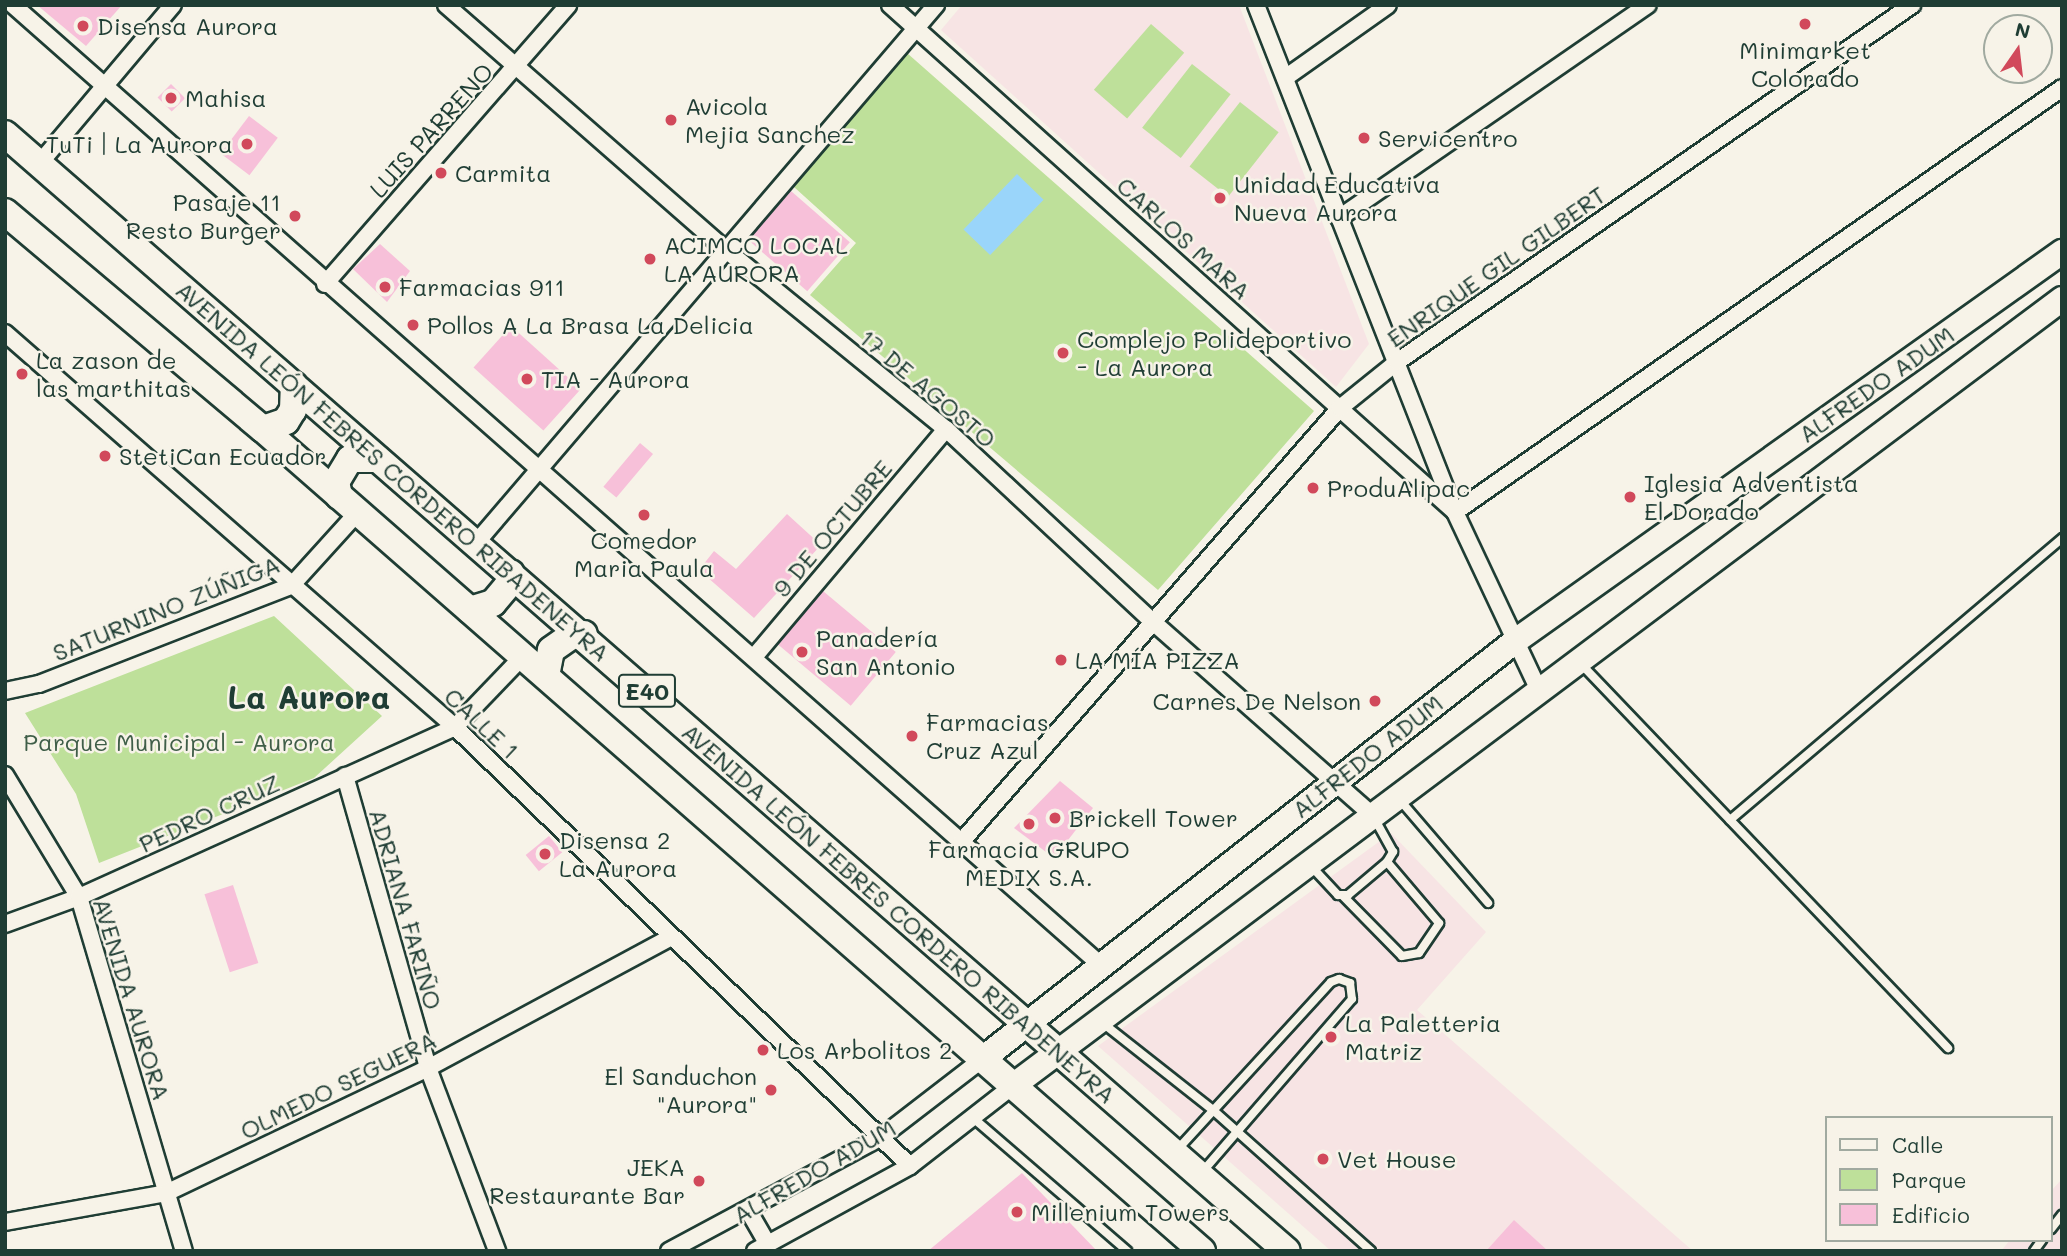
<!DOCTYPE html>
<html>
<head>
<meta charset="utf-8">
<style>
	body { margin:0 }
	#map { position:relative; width:2067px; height:1256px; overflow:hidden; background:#f7f3e8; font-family:Mali,sans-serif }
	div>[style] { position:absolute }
	.built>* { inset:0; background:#f7e4e4 }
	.green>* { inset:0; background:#bee09a; transform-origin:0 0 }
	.water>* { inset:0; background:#9ad5fa; transform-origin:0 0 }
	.building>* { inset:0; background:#f7c0d9; transform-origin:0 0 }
	.roads { filter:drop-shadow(2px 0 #1f3d34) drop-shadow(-2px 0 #1f3d34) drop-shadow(0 2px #1f3d34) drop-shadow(0 -2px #1f3d34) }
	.service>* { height:8px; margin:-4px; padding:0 4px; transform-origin:4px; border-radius:4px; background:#f7f3e8 }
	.minor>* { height:16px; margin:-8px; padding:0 8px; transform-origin:8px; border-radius:8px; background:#f7f3e8 }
	.primary>* { height:24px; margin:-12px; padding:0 12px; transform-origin:12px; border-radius:12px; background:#f7f3e8 }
	.trunk>* { height:26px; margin:-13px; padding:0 13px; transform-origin:13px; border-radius:13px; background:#f7f3e8 }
	.dots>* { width:19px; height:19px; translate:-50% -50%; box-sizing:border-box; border:4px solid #f7f3e8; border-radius:50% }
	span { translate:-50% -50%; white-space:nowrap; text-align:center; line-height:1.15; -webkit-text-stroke:5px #f7f3e8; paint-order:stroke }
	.shield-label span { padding:2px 5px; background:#f7f3e8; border:2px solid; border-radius:5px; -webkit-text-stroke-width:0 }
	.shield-label { font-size:23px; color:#1f3d34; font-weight:700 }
	.poi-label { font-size:24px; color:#1f3d34 }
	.left { translate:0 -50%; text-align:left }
	.right { translate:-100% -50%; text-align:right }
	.street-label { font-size:24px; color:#1f3d34 }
	.park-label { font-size:24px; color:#3f5e48 }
	.district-label { font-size:32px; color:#1f3d34; font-weight:700 }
	.frame { position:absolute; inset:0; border:7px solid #1f3d34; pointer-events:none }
	.legend { position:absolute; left:1825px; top:1116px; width:228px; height:126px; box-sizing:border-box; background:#f7f3e8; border:2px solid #a1aaa0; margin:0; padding:9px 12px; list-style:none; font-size:21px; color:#1f3d34 }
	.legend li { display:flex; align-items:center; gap:14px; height:35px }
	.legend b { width:35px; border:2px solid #a1aaa0 }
	.north { position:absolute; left:1983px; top:14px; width:70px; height:70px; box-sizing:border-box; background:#f7f3e8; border:2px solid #a1aaa0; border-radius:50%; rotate:14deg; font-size:19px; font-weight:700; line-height:28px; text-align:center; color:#1f3d34 }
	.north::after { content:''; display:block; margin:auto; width:24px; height:32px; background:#d1495b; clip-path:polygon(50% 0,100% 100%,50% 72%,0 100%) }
</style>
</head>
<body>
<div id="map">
	<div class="built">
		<i style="clip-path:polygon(962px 5px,1239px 5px,1369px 344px,1336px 387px,941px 30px)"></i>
		<i style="clip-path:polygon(1391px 833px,1486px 932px,1417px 1010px,1693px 1251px,1331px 1251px,1098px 1046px)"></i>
		<i style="clip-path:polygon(2062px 1179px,2062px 1251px,2001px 1251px,2010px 1240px,2051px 1240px,2051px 1191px)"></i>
	</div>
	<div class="green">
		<i style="left:1151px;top:24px;width:44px;height:87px;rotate:41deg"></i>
		<i style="clip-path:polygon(907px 53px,1314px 411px,1158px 590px,810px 295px,856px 243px,794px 187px)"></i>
		<i style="left:1192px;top:64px;width:49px;height:81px;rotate:38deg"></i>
		<i style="left:1240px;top:102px;width:49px;height:82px;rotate:38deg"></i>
		<i style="clip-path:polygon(274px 616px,382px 716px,314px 778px,99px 863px,76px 794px,25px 713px)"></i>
	</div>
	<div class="water">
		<i style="left:1017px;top:174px;width:37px;height:77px;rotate:44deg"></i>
	</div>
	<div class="building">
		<i style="clip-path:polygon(37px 5px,122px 5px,86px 46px)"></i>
		<i style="left:171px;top:84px;width:20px;height:19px;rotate:45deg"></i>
		<i style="left:249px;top:116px;width:36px;height:47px;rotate:37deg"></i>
		<i style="left:791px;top:191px;width:78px;height:65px;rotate:41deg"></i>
		<i style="clip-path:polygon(380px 244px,410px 271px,387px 302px,353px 269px)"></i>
		<i style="left:511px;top:326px;width:94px;height:56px;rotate:42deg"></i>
		<i style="left:640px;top:443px;width:17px;height:57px;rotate:40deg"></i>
		<i style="clip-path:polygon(787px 514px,821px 545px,754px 618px,699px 570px,714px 551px,736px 569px)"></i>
		<i style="left:823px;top:591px;width:95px;height:70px;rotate:40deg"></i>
		<i style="clip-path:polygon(1060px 781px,1093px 808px,1054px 858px,1014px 828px)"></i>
		<i style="left:549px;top:836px;width:21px;height:30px;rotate:51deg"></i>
		<i style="left:233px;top:885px;width:82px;height:30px;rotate:72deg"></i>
		<i style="clip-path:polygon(1022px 1173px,1097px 1251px,928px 1251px)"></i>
		<i style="clip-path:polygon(1514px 1220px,1548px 1251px,1486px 1251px)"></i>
	</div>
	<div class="roads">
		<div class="service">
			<i style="left:1582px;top:665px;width:530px;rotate:46.3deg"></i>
			<i style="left:1399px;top:799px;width:137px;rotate:49.4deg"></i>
			<i style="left:1730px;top:820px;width:436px;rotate:-40.3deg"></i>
			<i style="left:1310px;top:865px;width:41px;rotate:47deg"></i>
			<i style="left:1338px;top:895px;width:10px"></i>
			<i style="left:1348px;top:895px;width:51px;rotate:-40.2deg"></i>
			<i style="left:1387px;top:862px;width:12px;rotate:-59deg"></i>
			<i style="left:1393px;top:852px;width:37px;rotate:-119deg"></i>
			<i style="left:1343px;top:896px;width:84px;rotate:45.5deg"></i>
			<i style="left:1402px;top:956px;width:17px;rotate:-10deg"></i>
			<i style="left:1419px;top:953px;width:36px;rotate:-56deg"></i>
			<i style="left:1439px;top:923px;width:80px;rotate:-130.4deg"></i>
			<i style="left:1104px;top:1024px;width:140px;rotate:38.3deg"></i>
			<i style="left:1214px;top:1111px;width:210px;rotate:41.7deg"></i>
			<i style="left:972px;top:1117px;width:205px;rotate:40.8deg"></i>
			<i style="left:1177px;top:1150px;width:228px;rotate:-47.5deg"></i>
			<i style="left:1331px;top:982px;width:9px;rotate:-21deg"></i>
			<i style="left:1339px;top:979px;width:12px;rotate:20deg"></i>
			<i style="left:1350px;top:983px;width:16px;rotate:83deg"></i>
			<i style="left:1352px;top:999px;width:228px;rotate:130.9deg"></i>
			<i style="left:2051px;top:1229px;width:18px;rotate:-52deg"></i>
			<i style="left:2034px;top:1251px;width:14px;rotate:-54deg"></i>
		</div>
		<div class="minor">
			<i style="left:13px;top:5px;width:1452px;rotate:41.43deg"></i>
			<i style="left:446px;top:5px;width:371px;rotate:41.2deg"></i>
			<i style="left:725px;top:249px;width:285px;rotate:39.2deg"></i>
			<i style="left:946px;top:429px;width:282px;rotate:43deg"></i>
			<i style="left:1152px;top:621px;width:293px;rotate:41.4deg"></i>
			<i style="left:890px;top:5px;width:759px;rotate:41.9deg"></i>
			<i style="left:1455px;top:512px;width:200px;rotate:64.8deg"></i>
			<i style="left:1256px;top:5px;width:542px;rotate:68.59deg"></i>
			<i style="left:1285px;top:78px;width:126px;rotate:-35.3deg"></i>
			<i style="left:39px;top:164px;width:208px;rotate:-49.9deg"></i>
			<i style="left:1339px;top:218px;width:375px;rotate:-34.6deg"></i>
			<i style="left:325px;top:284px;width:370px;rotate:-48.9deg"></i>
			<i style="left:5px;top:333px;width:598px;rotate:41.2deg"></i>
			<i style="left:455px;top:727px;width:632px;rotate:43.97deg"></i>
			<i style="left:1455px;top:512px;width:740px;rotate:-34.93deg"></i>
			<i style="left:476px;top:543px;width:708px;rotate:-49.47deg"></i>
			<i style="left:754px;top:657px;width:298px;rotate:-49.9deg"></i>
			<i style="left:5px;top:691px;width:35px;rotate:-12deg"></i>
			<i style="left:39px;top:684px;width:270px;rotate:-21.3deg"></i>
			<i style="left:291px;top:586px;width:100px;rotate:-47.8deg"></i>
			<i style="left:5px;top:775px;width:143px;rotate:58.8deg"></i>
			<i style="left:79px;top:897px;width:369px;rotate:73.5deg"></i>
			<i style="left:345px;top:776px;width:304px;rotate:74.1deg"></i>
			<i style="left:428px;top:1068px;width:196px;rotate:69.3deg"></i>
			<i style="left:962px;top:841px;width:575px;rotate:-48.88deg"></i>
			<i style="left:1340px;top:408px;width:73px;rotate:-38.9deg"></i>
			<i style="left:1397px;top:362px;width:627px;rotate:-34.73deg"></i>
			<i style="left:5px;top:924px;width:79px;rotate:-20deg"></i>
			<i style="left:79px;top:897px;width:413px;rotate:-24.3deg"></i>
			<i style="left:455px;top:727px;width:98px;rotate:-46.2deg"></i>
			<i style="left:748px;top:1210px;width:39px;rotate:60deg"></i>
			<i style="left:5px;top:1222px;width:164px;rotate:-10.2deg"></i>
			<i style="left:166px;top:1193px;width:290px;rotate:-25.5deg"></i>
			<i style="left:428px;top:1068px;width:276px;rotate:-28.3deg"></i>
			<i style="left:669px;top:1251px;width:239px;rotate:-28.2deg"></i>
			<i style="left:880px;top:1138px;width:133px;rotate:-37.6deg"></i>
			<i style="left:755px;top:1251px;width:177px;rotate:-28.7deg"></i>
			<i style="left:910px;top:1166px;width:132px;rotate:-37.9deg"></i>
		</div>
		<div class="primary">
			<i style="left:985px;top:1057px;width:672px;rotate:-38.11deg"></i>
			<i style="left:1514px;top:642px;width:673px;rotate:-35.44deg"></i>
			<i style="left:1014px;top:1085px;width:1310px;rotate:-36.87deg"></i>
		</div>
		<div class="trunk">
			<i style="left:5px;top:134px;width:1700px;rotate:41.07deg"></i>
			<i style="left:5px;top:212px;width:337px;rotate:40.1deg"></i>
			<i style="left:263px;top:429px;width:1248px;rotate:41.2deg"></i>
			<i style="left:263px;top:429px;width:24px;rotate:-19deg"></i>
			<i style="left:286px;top:421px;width:13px;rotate:-58deg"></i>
			<i style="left:293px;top:410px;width:25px;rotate:-88deg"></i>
			<i style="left:339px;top:496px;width:14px;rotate:-102deg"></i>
			<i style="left:336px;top:482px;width:27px;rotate:-59deg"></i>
			<i style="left:350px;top:459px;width:27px"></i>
			<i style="left:470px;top:610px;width:24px;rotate:-17deg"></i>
			<i style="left:493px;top:603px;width:23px;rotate:-50deg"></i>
			<i style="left:508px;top:585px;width:12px;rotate:-76deg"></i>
			<i style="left:546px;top:676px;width:26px;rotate:-79deg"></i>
			<i style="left:551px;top:650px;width:24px;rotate:-35deg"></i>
			<i style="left:571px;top:636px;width:13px;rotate:-9deg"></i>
		</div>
	</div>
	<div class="dots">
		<i style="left:1805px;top:24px;background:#d1495b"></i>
		<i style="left:83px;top:26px;background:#d1495b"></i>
		<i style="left:171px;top:98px;background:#d1495b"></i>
		<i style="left:671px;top:120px;background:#d1495b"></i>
		<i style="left:1364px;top:138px;background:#d1495b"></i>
		<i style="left:247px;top:144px;background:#d1495b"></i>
		<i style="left:441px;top:173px;background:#d1495b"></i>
		<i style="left:1220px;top:198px;background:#d1495b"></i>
		<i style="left:295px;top:216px;background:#d1495b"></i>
		<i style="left:650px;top:259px;background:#d1495b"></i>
		<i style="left:385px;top:287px;background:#d1495b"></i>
		<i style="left:413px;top:325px;background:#d1495b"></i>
		<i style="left:1063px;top:353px;background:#d1495b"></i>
		<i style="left:22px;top:374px;background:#d1495b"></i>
		<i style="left:527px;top:379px;background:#d1495b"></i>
		<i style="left:105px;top:456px;background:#d1495b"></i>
		<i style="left:1313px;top:488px;background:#d1495b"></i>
		<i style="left:1630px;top:497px;background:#d1495b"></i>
		<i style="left:644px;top:515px;background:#d1495b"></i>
		<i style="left:802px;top:652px;background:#d1495b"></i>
		<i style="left:1061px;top:660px;background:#d1495b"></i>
		<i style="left:1375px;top:701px;background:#d1495b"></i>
		<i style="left:912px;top:736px;background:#d1495b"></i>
		<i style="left:1055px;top:818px;background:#d1495b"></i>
		<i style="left:1029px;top:824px;background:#d1495b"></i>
		<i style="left:545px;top:854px;background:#d1495b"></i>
		<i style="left:1331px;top:1037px;background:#d1495b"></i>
		<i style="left:763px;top:1050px;background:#d1495b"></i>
		<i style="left:771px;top:1090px;background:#d1495b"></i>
		<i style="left:1323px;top:1159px;background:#d1495b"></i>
		<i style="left:699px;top:1181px;background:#d1495b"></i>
		<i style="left:1017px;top:1212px;background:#d1495b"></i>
	</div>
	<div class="shield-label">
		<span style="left:647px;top:691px">E40</span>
	</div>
	<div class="poi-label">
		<span class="left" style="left:97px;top:26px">Disensa Aurora</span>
		<span style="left:1805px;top:64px">Minimarket<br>Colorado</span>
		<span class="left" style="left:185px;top:98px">Mahisa</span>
		<span class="left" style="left:685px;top:120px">Avicola<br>Mejia Sanchez</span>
		<span class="left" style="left:1378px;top:138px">Servicentro</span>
		<span class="right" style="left:233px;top:144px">TuTi | La Aurora</span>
		<span class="left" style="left:455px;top:173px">Carmita</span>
		<span class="left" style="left:1234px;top:198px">Unidad Educativa<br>Nueva Aurora</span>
		<span class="right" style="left:281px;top:216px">Pasaje 11<br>Resto Burger</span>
		<span class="left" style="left:664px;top:259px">ACIMCO LOCAL<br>LA AURORA</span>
		<span class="left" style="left:399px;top:287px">Farmacias 911</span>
		<span class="left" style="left:427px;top:325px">Pollos A La Brasa La Delicia</span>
		<span class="left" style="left:1077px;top:353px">Complejo Polideportivo<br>- La Aurora</span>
		<span class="left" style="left:36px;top:374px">La zason de<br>las marthitas</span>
		<span class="left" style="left:541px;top:379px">TIA - Aurora</span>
		<span class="left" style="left:119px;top:456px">StetiCan Ecuador</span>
		<span class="left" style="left:1644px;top:497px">Iglesia Adventista<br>El Dorado</span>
		<span class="left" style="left:1327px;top:488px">ProduAlipac</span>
		<span style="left:644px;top:554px">Comedor<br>Maria Paula</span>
		<span class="left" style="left:816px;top:652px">Panadería<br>San Antonio</span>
		<span class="left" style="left:1075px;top:660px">LA MÍA PIZZA</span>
		<span class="right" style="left:1361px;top:701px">Carnes De Nelson</span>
		<span class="left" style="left:926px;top:736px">Farmacias<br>Cruz Azul</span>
		<span class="left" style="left:1069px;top:818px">Brickell Tower</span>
		<span class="left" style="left:559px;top:854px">Disensa 2<br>La Aurora</span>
		<span style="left:1029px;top:863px">Farmacia GRUPO<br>MEDIX S.A.</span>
		<span class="left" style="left:1345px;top:1037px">La Paletteria<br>Matriz</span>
		<span class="left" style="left:777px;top:1050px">Los Arbolitos 2</span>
		<span class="right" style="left:757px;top:1090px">El Sanduchon<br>"Aurora"</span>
		<span class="left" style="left:1337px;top:1159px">Vet House</span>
		<span class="right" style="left:685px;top:1181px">JEKA<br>Restaurante Bar</span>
		<span class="left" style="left:1031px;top:1212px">Millenium Towers</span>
	</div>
	<div class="street-label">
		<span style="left:431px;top:130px;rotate:-48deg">LUIS PARRENO</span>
		<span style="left:1184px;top:238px;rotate:42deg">CARLOS MARA</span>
		<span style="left:1496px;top:266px;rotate:-35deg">ENRIQUE GIL GILBERT</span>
		<span style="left:1876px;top:384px;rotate:-35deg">ALFREDO ADUM</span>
		<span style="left:928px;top:388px;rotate:40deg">17 DE AGOSTO</span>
		<span style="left:393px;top:471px;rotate:41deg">AVENIDA LEÓN FEBRES CORDERO RIBADENEYRA</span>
		<span style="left:832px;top:528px;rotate:-50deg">9 DE OCTUBRE</span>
		<span style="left:166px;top:608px;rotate:-22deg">SATURNINO ZÚÑIGA</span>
		<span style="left:482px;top:723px;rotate:43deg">CALLE 1</span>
		<span style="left:1367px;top:756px;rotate:-38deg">ALFREDO ADUM</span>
		<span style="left:209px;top:813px;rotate:-25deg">PEDRO CRUZ</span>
		<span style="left:406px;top:909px;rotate:74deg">ADRIANA FARIÑO</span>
		<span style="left:899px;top:913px;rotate:41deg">AVENIDA LEÓN FEBRES CORDERO RIBADENEYRA</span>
		<span style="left:132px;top:999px;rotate:73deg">AVENIDA AURORA</span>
		<span style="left:338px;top:1085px;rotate:-26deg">OLMEDO SEGUERA</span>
		<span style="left:814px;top:1171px;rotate:-30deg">ALFREDO ADUM</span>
	</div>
	<div class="park-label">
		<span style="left:179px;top:742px">Parque Municipal - Aurora</span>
	</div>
	<div class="district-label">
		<span style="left:309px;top:696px">La Aurora</span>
	</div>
	<div class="frame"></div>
	<ul class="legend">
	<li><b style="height:9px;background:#f7f3e8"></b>Calle</li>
	<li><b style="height:19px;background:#bee09a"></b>Parque</li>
	<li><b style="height:19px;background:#f7c0d9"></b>Edificio</li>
	</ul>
	<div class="north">N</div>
</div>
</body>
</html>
